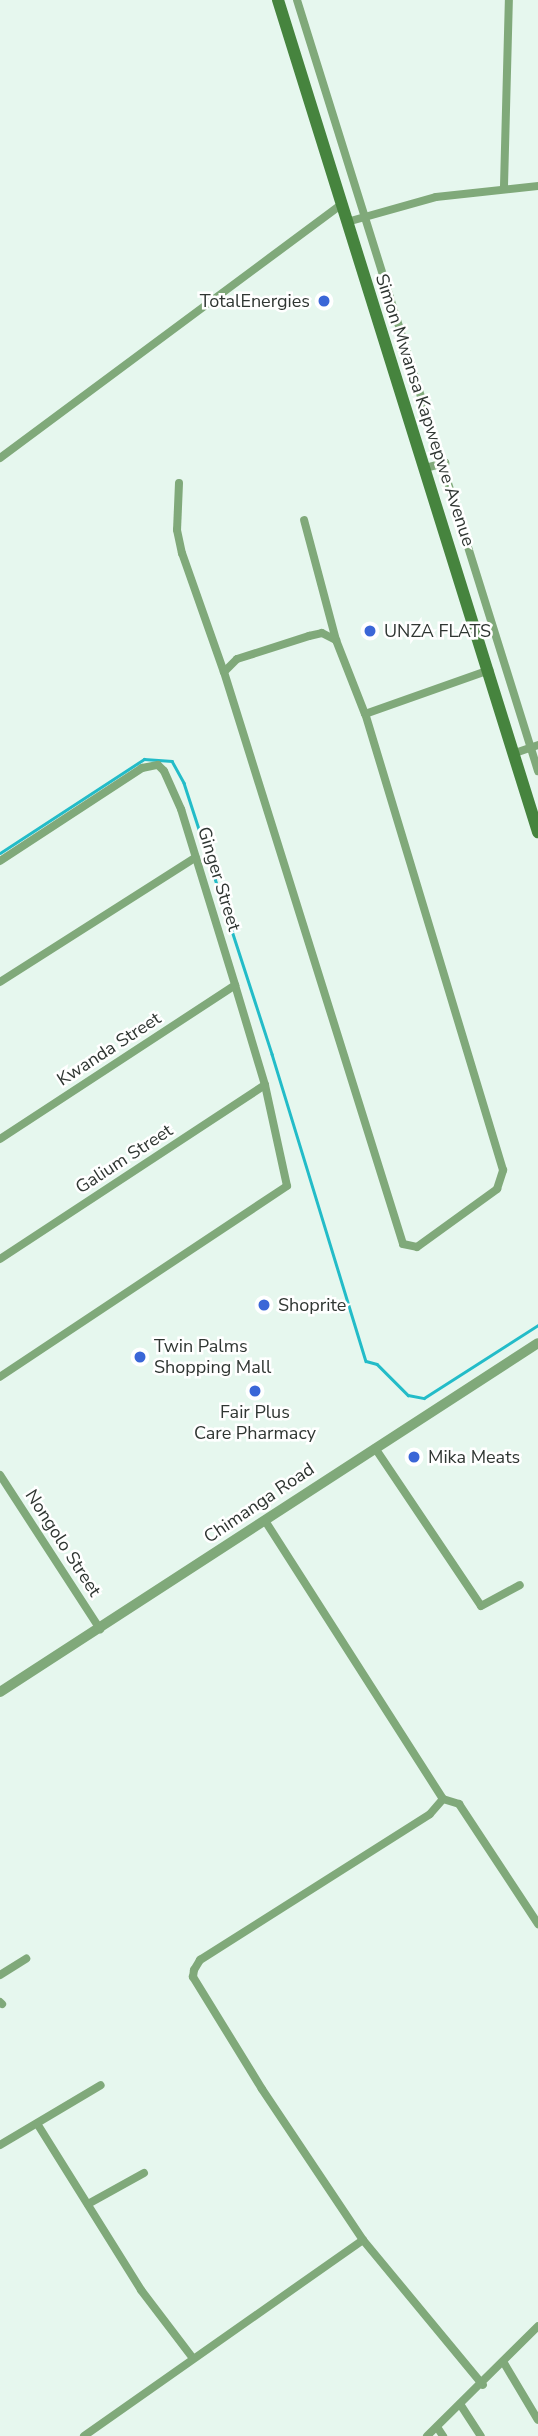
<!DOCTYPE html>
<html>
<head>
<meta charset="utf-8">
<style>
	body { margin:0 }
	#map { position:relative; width:538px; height:2436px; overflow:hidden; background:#e6f7ee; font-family:"Nunito Sans",sans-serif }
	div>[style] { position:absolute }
	.stream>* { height:2.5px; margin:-1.25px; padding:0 1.25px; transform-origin:1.25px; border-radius:1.25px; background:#23bcc8 }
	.minor>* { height:8px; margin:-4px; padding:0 4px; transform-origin:4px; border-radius:4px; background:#80a97a }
	.tertiary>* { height:10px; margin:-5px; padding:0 5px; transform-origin:5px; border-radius:5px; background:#80a97a }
	.secondary>* { height:12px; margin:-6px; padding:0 6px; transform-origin:6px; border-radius:6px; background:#46843e }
	.dots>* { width:19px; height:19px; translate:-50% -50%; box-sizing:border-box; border:4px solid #fff; border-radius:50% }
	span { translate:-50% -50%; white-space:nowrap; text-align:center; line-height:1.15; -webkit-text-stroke:5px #fff; paint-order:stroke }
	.poi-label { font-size:18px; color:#2f3632 }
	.right { translate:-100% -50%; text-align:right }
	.left { translate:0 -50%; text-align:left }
	.street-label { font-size:18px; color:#2f3632 }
</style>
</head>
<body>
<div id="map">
	<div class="stream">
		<i style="left:0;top:853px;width:172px;rotate:-33.1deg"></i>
		<i style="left:144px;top:759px;width:28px;rotate:4deg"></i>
		<i style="left:172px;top:761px;width:25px;rotate:61deg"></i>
		<i style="left:184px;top:783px;width:285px;rotate:72deg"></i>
		<i style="left:272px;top:1054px;width:321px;rotate:73deg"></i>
		<i style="left:366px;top:1361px;width:11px;rotate:15deg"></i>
		<i style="left:377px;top:1364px;width:44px;rotate:45deg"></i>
		<i style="left:408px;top:1395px;width:16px;rotate:11deg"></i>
		<i style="left:424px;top:1398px;width:135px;rotate:-32.6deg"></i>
	</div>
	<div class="minor">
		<i style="left:297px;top:0;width:808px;rotate:72.64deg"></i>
		<i style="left:504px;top:186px;width:186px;rotate:-88.5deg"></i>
		<i style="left:347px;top:222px;width:92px;rotate:-15.7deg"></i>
		<i style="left:436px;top:197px;width:103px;rotate:-6.2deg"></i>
		<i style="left:0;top:458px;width:426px;rotate:-36.6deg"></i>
		<i style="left:425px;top:468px;width:21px;rotate:-14deg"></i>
		<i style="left:179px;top:483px;width:47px;rotate:92.4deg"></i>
		<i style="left:177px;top:530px;width:24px;rotate:78deg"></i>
		<i style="left:182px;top:553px;width:126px;rotate:70.6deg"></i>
		<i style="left:224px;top:672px;width:599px;rotate:72.62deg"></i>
		<i style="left:403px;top:1244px;width:14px;rotate:12deg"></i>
		<i style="left:417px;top:1247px;width:99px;rotate:-35.9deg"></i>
		<i style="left:497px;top:1189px;width:20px;rotate:-72deg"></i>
		<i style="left:503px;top:1170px;width:476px;rotate:-106.8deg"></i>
		<i style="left:365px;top:714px;width:79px;rotate:-111.4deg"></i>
		<i style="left:336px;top:640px;width:124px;rotate:-104.9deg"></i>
		<i style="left:224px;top:672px;width:18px;rotate:-45deg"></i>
		<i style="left:237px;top:659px;width:76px;rotate:-17.7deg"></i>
		<i style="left:309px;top:636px;width:13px;rotate:-13deg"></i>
		<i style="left:322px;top:633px;width:16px;rotate:27deg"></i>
		<i style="left:365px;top:714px;width:132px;rotate:-19.5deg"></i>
		<i style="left:515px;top:753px;width:24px;rotate:-19deg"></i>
		<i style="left:0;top:861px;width:170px;rotate:-33.2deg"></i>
		<i style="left:142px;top:768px;width:16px;rotate:-11deg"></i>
		<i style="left:158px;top:765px;width:8px;rotate:45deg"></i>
		<i style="left:164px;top:771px;width:42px;rotate:65.9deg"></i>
		<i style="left:181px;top:809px;width:184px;rotate:72.9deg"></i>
		<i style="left:235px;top:985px;width:104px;rotate:73.3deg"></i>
		<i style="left:265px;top:1085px;width:103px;rotate:77.7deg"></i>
		<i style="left:287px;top:1186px;width:345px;rotate:146.4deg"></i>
		<i style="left:0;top:982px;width:232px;rotate:-32.5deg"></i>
		<i style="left:0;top:1139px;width:281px;rotate:-33.2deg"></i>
		<i style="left:0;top:1259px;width:317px;rotate:-33.3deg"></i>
		<i style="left:375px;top:1448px;width:190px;rotate:56.1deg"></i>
		<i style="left:481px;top:1606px;width:44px;rotate:-28.3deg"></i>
		<i style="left:0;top:1475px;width:184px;rotate:57deg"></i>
		<i style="left:443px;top:1799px;width:17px;rotate:17deg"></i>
		<i style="left:459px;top:1804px;width:144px;rotate:56.6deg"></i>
		<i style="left:0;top:1975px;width:31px;rotate:-32deg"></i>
		<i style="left:0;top:2002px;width:3px;rotate:45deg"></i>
		<i style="left:38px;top:2125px;width:195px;rotate:58deg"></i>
		<i style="left:141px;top:2290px;width:84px;rotate:52.7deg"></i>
		<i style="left:0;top:2145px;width:117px;rotate:-30.7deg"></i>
		<i style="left:88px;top:2204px;width:64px;rotate:-29deg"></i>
		<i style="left:363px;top:2240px;width:188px;rotate:50.4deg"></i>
		<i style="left:504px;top:2363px;width:66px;rotate:59.2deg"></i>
		<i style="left:460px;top:2404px;width:38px;rotate:57deg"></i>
		<i style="left:437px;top:2427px;width:11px;rotate:56deg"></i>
		<i style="left:84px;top:2436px;width:341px;rotate:-35.1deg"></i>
		<i style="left:363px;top:2240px;width:182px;rotate:-123.8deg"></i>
		<i style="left:262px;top:2089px;width:132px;rotate:-121.6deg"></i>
		<i style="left:193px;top:1977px;width:7px;rotate:-82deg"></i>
		<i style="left:194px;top:1970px;width:12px;rotate:-59deg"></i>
		<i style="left:200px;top:1960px;width:272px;rotate:-32.4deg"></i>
		<i style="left:430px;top:1814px;width:20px;rotate:-49deg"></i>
		<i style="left:443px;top:1799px;width:330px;rotate:-122.6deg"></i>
		<i style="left:427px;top:2436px;width:156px;rotate:-44.7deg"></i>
	</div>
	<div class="tertiary">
		<i style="left:0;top:1692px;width:641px;rotate:-32.97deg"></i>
	</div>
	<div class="secondary">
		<i style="left:278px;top:0;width:872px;rotate:72.65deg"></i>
	</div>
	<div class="dots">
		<i style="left:324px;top:301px;background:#3a66d7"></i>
		<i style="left:370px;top:631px;background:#3a66d7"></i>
		<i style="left:264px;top:1305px;background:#3a66d7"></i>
		<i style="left:140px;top:1357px;background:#3a66d7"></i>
		<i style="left:255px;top:1391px;background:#3a66d7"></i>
		<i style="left:414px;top:1457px;background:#3a66d7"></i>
	</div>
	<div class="poi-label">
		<span class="right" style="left:310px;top:301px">TotalEnergies</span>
		<span class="left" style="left:384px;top:631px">UNZA FLATS</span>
		<span class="left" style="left:278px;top:1305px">Shoprite</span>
		<span class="left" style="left:154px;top:1357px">Twin Palms<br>Shopping Mall</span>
		<span style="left:255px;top:1423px">Fair Plus<br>Care Pharmacy</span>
		<span class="left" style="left:428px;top:1457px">Mika Meats</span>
	</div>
	<div class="street-label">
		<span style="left:425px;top:410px;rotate:72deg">Simon Mwansa Kapwepwe Avenue</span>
		<span style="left:219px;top:879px;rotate:73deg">Ginger Street</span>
		<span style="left:109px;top:1049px;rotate:-33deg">Kwanda Street</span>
		<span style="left:124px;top:1159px;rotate:-33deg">Galium Street</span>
		<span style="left:259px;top:1503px;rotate:-34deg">Chimanga Road</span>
		<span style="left:63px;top:1543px;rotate:57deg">Nongolo Street</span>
	</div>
</div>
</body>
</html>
